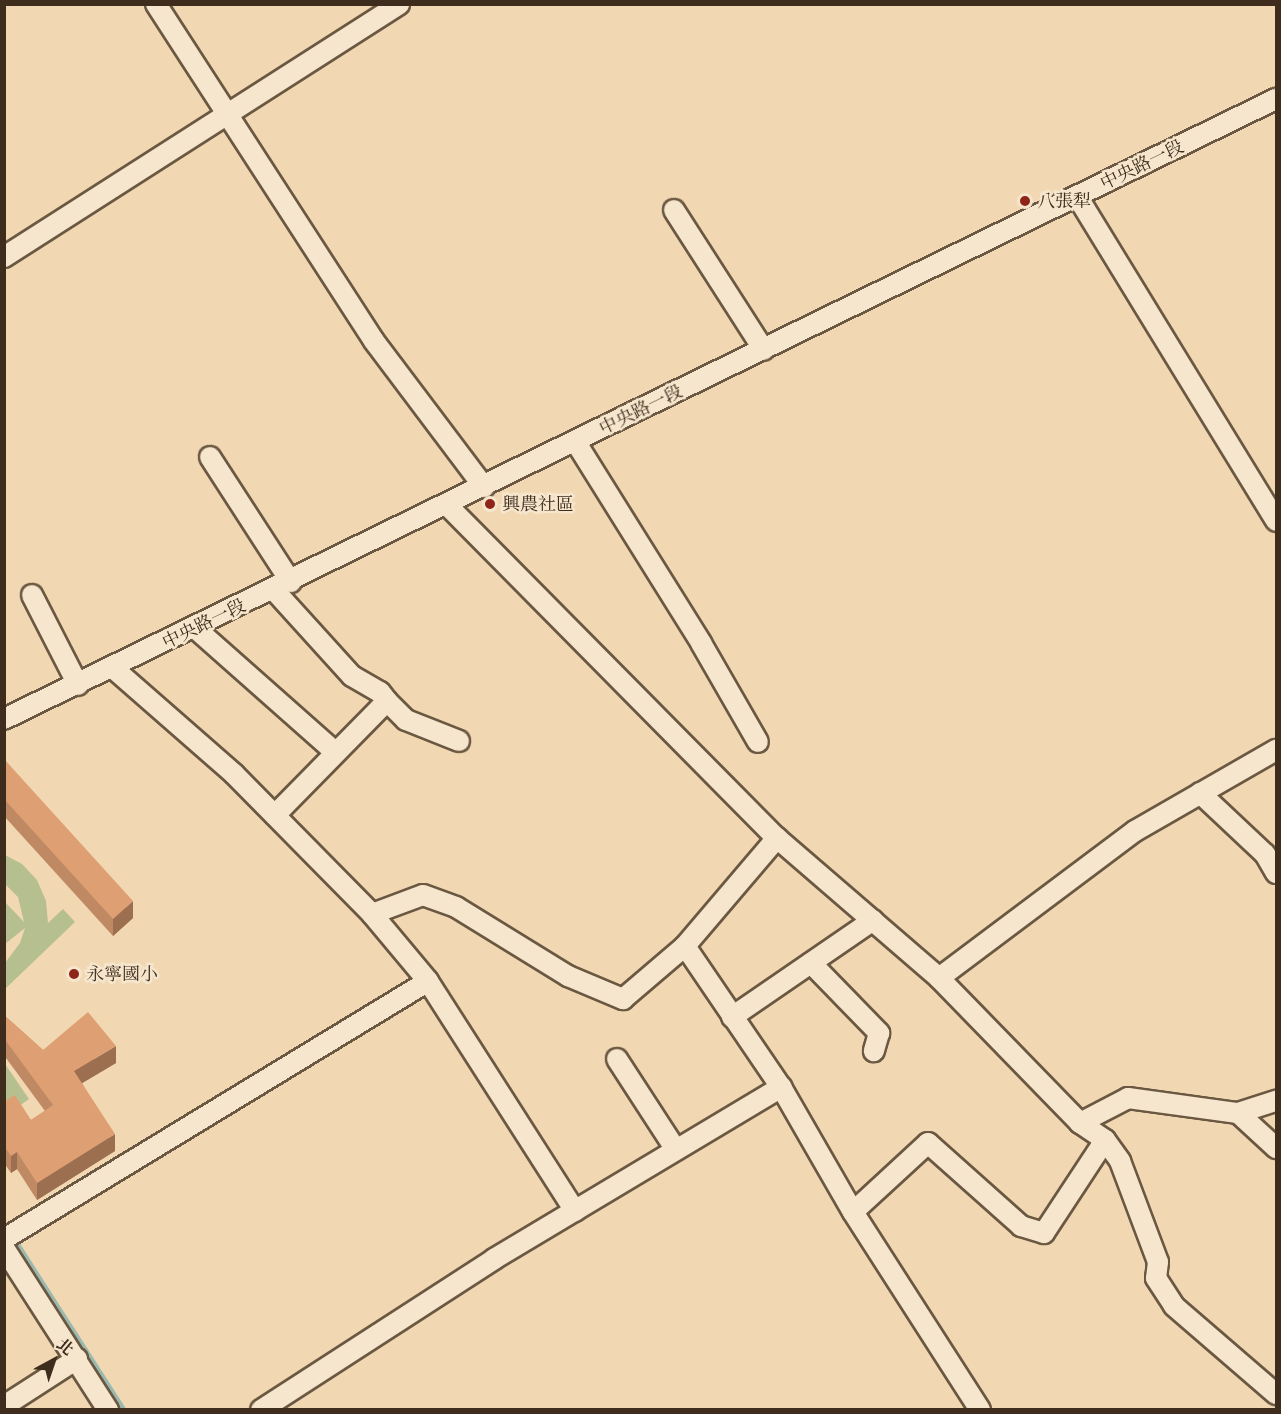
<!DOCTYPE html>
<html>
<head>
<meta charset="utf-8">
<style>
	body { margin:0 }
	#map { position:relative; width:1281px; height:1414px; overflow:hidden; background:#f1d8b2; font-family:"Libre Caslon Text","Noto Serif TC",serif }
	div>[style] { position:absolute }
	.green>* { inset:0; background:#b6bf8f }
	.stream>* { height:4.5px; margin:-2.25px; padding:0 2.25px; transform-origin:2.25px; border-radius:2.25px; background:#9bb9ae }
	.roads { filter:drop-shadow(2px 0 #6b5842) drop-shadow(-2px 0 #6b5842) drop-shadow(0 2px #6b5842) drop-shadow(0 -2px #6b5842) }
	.minor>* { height:20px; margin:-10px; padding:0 10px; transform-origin:10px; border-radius:10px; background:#f6e6cd }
	.wall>* { inset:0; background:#bf8963 }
	.shaded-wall>* { inset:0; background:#9b6f50 }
	.building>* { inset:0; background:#de9f73 }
	.dots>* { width:16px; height:16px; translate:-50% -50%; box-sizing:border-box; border:3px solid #f6e6cd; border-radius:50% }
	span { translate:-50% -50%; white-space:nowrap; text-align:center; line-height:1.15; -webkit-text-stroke:5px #f6e6cd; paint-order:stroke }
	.street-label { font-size:18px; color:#3e2d1d }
	.poi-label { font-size:18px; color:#3e2d1d }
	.left { translate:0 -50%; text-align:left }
	.frame { position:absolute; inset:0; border:6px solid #3e2d1d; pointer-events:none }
	.north { position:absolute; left:24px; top:1330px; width:60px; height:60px; -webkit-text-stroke:4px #f6e6cd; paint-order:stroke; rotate:40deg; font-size:16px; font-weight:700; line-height:24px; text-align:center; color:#3e2d1d }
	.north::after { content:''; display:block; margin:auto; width:21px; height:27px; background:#3e2d1d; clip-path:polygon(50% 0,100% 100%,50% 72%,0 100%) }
</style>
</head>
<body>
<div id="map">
	<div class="green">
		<i style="clip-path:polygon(5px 855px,22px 864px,37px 880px,46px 901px,48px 923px,63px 909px,75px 922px,5px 989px,5px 963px,20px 943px,25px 928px,5px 944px,5px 902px,24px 922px,18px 897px,5px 884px)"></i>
		<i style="clip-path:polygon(5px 1064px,29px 1099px,5px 1116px,4px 1065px)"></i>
	</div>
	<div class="stream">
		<i style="left:13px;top:1237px;width:206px;rotate:57.3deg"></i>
	</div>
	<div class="roads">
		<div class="minor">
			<i style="left:156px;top:4px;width:401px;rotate:57.1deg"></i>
			<i style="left:374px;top:341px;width:183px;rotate:53deg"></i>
			<i style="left:1077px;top:196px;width:381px;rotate:58.5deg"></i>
			<i style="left:674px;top:210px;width:166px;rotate:57.3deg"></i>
			<i style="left:4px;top:257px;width:469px;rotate:-32.6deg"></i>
			<i style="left:575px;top:441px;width:238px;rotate:58deg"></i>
			<i style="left:701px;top:643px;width:114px;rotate:60.1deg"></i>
			<i style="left:210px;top:457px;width:149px;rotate:57.1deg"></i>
			<i style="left:447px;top:505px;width:469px;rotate:45.3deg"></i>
			<i style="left:777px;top:838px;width:214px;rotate:40.8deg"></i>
			<i style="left:939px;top:978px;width:202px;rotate:45.8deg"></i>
			<i style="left:1080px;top:1123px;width:30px;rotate:34deg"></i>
			<i style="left:1105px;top:1140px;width:26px;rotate:54deg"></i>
			<i style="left:1120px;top:1161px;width:108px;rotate:69.4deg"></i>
			<i style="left:1158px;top:1262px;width:16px;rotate:97deg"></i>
			<i style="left:1156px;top:1278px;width:33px;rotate:57deg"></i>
			<i style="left:1174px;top:1306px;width:135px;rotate:40.8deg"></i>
			<i style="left:274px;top:590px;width:116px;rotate:47.8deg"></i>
			<i style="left:352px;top:676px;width:32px;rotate:30deg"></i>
			<i style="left:380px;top:692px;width:11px;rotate:52deg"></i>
			<i style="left:387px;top:701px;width:160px;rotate:134.5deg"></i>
			<i style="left:32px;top:595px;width:101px;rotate:62.9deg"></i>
			<i style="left:195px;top:628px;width:187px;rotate:41.5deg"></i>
			<i style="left:113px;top:668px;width:161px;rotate:41.2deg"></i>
			<i style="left:234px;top:774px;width:197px;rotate:45.4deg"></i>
			<i style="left:387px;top:701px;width:27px;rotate:45deg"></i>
			<i style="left:406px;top:720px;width:57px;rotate:21.6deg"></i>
			<i style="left:4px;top:719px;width:1415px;rotate:-25.99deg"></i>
			<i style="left:1200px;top:793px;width:89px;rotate:43.2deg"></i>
			<i style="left:1265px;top:854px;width:22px;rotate:60deg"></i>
			<i style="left:685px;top:946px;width:171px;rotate:55.8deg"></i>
			<i style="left:781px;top:1087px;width:144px;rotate:60.1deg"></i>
			<i style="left:853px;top:1212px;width:235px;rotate:57.3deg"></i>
			<i style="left:811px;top:963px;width:98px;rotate:45.8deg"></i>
			<i style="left:879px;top:1033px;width:19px;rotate:106deg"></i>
			<i style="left:939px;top:978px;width:245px;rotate:-36.9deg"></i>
			<i style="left:1135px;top:831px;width:163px;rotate:-29.9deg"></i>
			<i style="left:732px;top:1017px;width:171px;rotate:-34.5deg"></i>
			<i style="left:617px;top:1059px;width:108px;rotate:57deg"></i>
			<i style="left:1238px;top:1113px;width:52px;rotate:42.6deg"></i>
			<i style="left:1080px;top:1123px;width:54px;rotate:-27.5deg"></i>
			<i style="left:1128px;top:1098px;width:111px;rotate:7.8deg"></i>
			<i style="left:1238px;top:1113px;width:40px;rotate:-18deg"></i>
			<i style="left:575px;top:1211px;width:273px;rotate:-122.6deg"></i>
			<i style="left:428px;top:981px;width:87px;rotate:-129.9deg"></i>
			<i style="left:372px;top:914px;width:54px;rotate:-20.4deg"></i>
			<i style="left:423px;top:895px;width:35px;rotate:20deg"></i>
			<i style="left:456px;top:907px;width:132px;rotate:31.6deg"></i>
			<i style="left:568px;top:976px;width:60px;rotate:22.7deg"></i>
			<i style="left:623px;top:999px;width:82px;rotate:-40.5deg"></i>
			<i style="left:685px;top:946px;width:142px;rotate:-49.6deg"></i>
			<i style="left:853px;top:1212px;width:102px;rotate:-42.6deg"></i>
			<i style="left:928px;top:1143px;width:125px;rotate:41.7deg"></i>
			<i style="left:1021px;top:1226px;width:24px;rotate:17deg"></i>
			<i style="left:1044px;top:1233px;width:111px;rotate:-56.7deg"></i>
			<i style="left:4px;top:1239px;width:496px;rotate:-31.3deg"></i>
			<i style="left:4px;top:1248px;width:193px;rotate:57.3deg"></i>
			<i style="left:4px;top:1406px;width:87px;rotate:-32.8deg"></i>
			<i style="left:261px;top:1410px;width:278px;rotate:-32.9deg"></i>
			<i style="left:494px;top:1259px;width:335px;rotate:-30.9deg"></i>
		</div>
	</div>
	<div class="wall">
		<i style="clip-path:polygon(4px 759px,133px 918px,113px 936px,4px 816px)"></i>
		<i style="clip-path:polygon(4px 1015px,43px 1050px,116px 1063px,82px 1083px,115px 1151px,37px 1200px,17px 1169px,11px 1173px,4px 1163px,4px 1102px,31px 1120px,45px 1111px,6px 1058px)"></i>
	</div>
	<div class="shaded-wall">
		<i style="clip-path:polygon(133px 901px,133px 918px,113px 936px,113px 919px)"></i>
		<i style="clip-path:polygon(6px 1041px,6px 1058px,4px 1060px,4px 1043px)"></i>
		<i style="clip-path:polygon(116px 1046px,116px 1063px,74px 1088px,74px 1071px)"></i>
		<i style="clip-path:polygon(115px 1134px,115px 1151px,37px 1200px,37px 1183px)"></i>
		<i style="clip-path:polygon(17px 1152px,17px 1169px,11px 1173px,11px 1156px)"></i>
	</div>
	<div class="building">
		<i style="clip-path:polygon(4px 759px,133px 901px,113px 919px,4px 799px)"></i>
		<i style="clip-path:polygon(88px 1012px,116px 1046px,74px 1071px,115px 1134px,37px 1183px,17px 1152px,11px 1156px,4px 1146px,4px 1102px,15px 1095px,31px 1120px,53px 1105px,6px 1041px,4px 1043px,4px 1015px,43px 1050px)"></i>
	</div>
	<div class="dots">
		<i style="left:1025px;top:201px;background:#8f2418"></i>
		<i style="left:490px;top:504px;background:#8f2418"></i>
		<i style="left:74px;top:974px;background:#8f2418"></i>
	</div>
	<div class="street-label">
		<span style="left:1142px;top:165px;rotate:-26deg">中央路一段</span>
		<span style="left:641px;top:410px;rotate:-26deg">中央路一段</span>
		<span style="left:204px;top:624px;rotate:-26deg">中央路一段</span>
	</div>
	<div class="poi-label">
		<span class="left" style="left:1037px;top:201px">八張犁</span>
		<span class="left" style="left:502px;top:504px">興農社區</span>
		<span class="left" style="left:86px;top:974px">永寧國小</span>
	</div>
	<div class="frame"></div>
	<div class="north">北</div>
</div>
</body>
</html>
